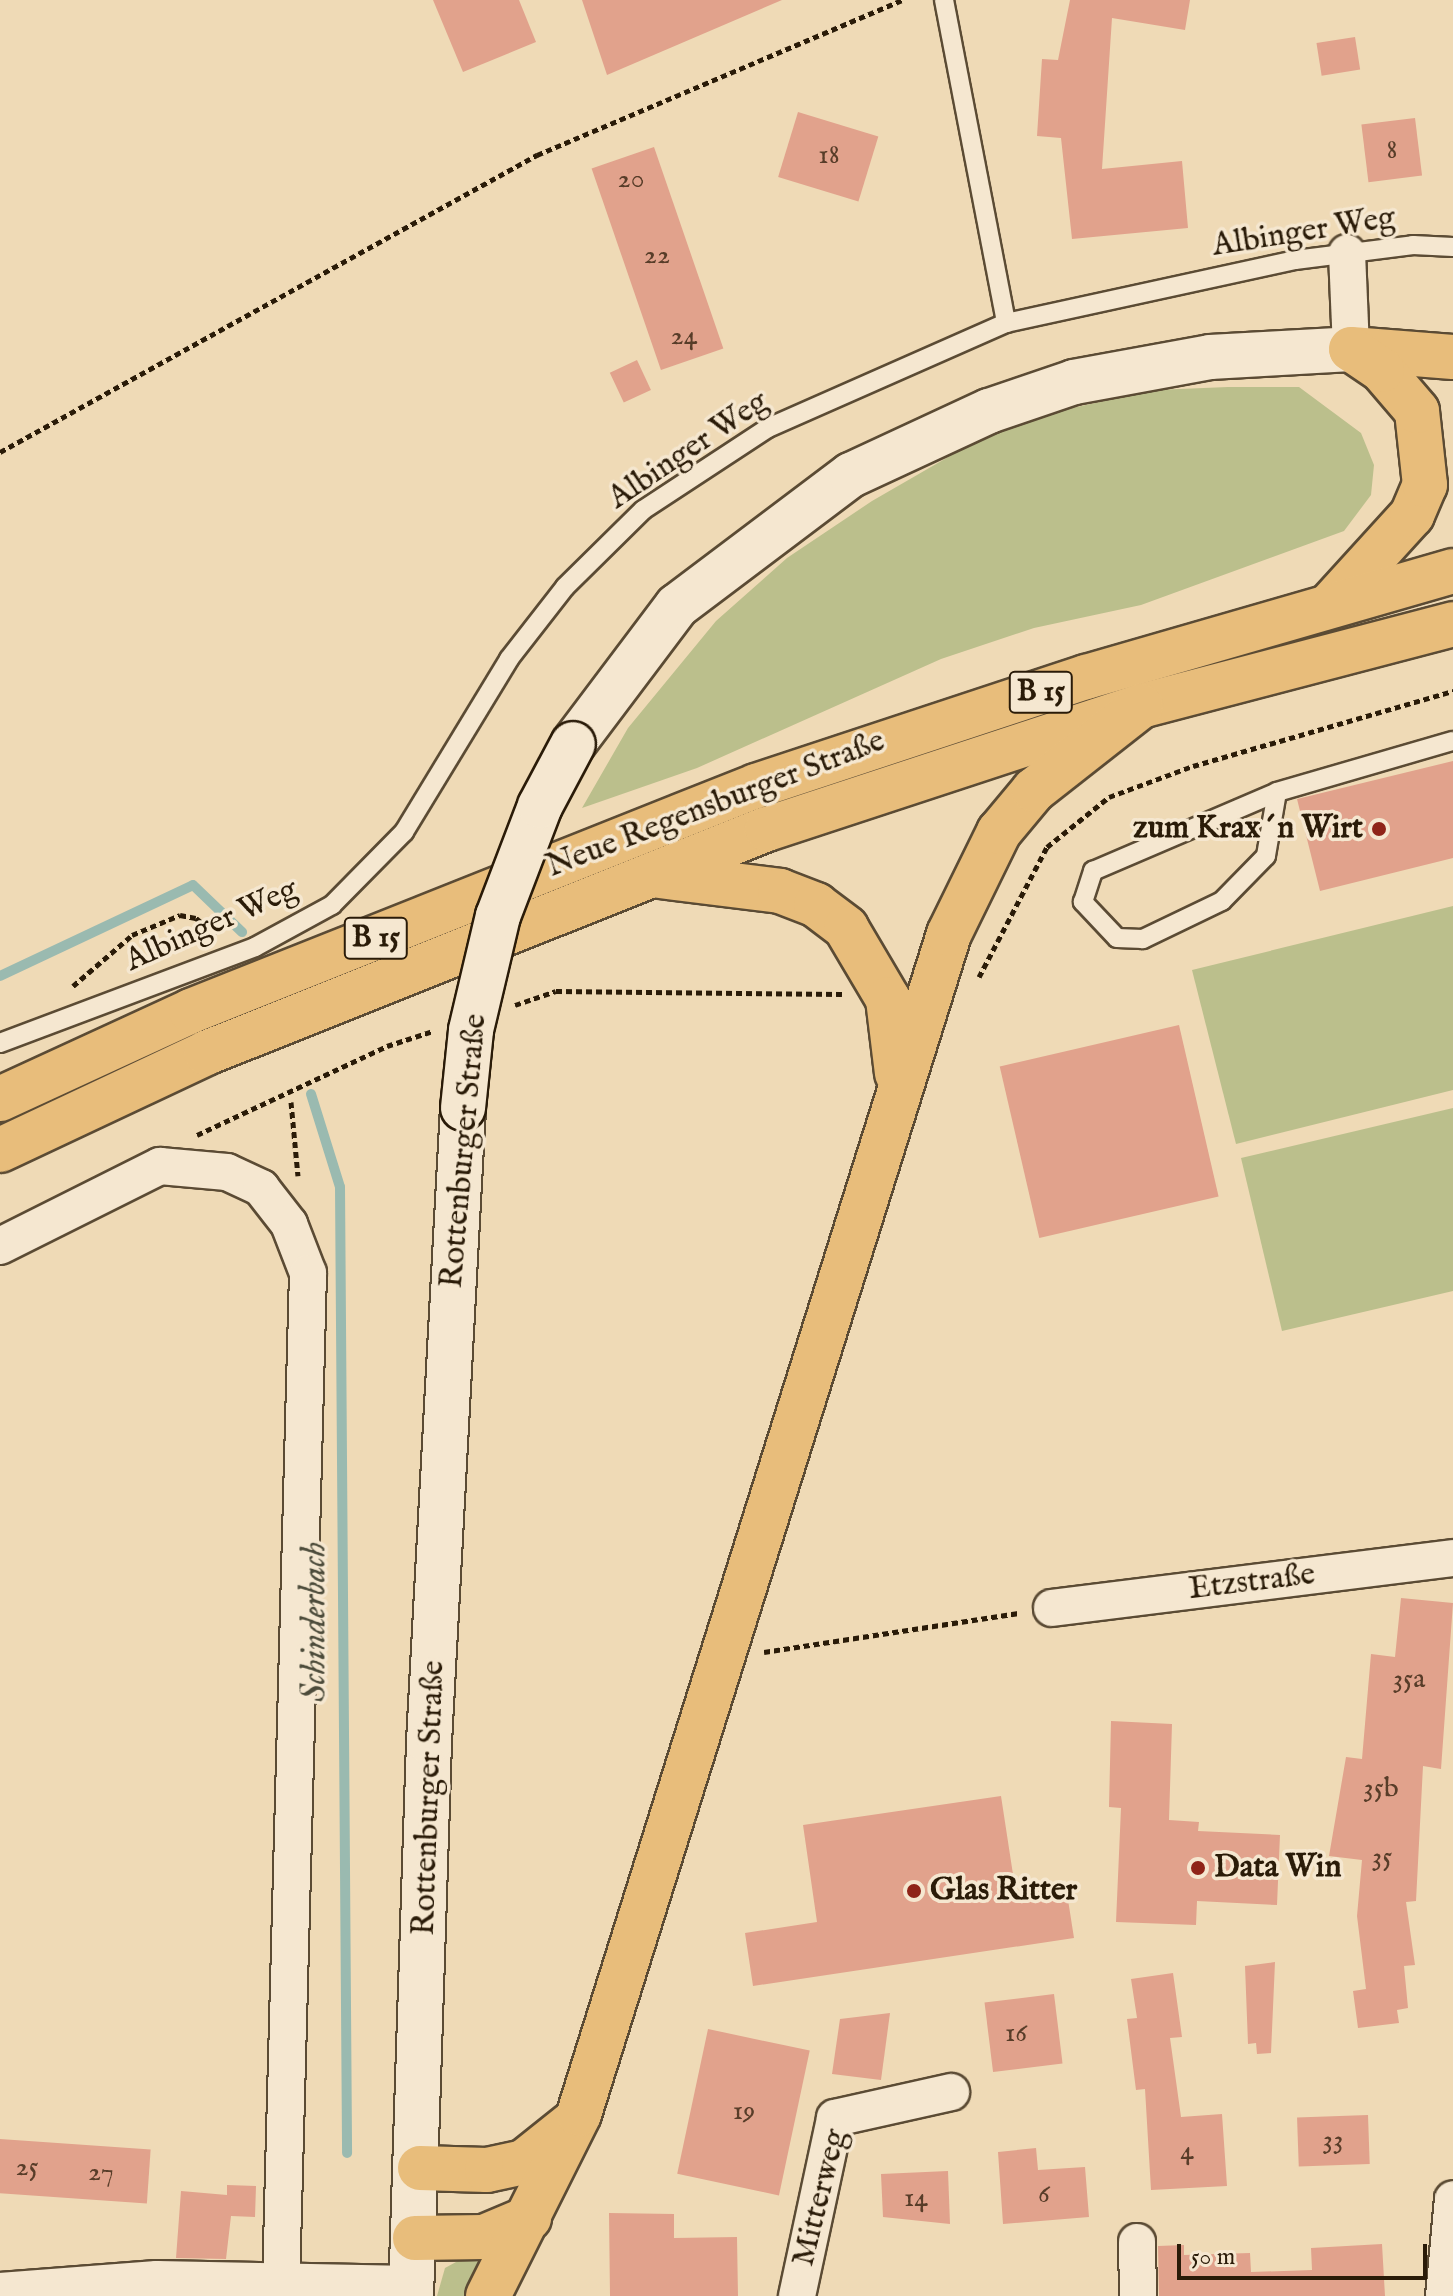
<!DOCTYPE html>
<html>
<head>
<meta charset="utf-8">
<style>
	body { margin:0 }
	#map { position:relative; width:1453px; height:2296px; overflow:hidden; background:#efdab6; font-family:"IM FELL English",serif }
	div>[style] { position:absolute }
	.green>* { inset:0; background:#bbbf8c }
	.stream>* { height:10px; margin:-5px; padding:0 5px; transform-origin:5px; border-radius:5px; background:#9abab0 }
	.building>* { inset:0; background:#e1a28c; transform-origin:0 0 }
	.path>* { height:5px; margin-top:-2.5px; transform-origin:0; background:repeating-linear-gradient(90deg,#2a1b08 0 6px,transparent 0 10px) }
	.roads { filter:drop-shadow(2px 0 #5b4b34) drop-shadow(-2px 0 #5b4b34) drop-shadow(0 2px #5b4b34) drop-shadow(0 -2px #5b4b34) }
	.lane>* { height:18px; margin:-9px; padding:0 9px; transform-origin:9px; border-radius:9px; background:#f5e7d0 }
	.street>* { height:36px; margin:-18px; padding:0 18px; transform-origin:18px; border-radius:18px; background:#f5e7d0 }
	.secondary>* { height:44px; margin:-22px; padding:0 22px; transform-origin:22px; border-radius:22px; background:#f5e7d0 }
	.highway>* { height:44px; margin:-22px; padding:0 22px; transform-origin:22px; border-radius:22px; background:#e8bd7b }
	.bridges { filter:drop-shadow(2px 0 #2a1b08) drop-shadow(-2px 0 #2a1b08) drop-shadow(0 2px #2a1b08) drop-shadow(0 -2px #2a1b08) }
	.secondary-bridge>* { height:44px; margin:-22px; padding:0 22px; transform-origin:22px; border-radius:22px; background:#f5e7d0 }
	.dots>* { width:22px; height:22px; translate:-50% -50%; box-sizing:border-box; border:4px solid #f5e7d0; border-radius:50% }
	span { translate:-50% -50%; white-space:nowrap; text-align:center; line-height:1.15; -webkit-text-stroke:7px #f5e7d0; paint-order:stroke }
	.number-label { font-size:28px; color:#583d29 }
	.number-label span { -webkit-text-stroke-width:0 }
	.shield-label span { padding:2px 6px; background:#f5e7d0; border:2px solid; border-radius:6px; -webkit-text-stroke-width:0 }
	.shield-label { font-size:30px; color:#2a1b08; font-weight:700 }
	.street-label { font-size:32px; color:#2a1b08 }
	.poi-label { font-size:32px; color:#2a1b08; font-weight:700 }
	.right { translate:-100% -50%; text-align:right }
	.left { translate:0 -50%; text-align:left }
	.water-label { font-size:34px; color:#4c4b3a; font-style:italic }
	.scale { position:absolute; left:1177px; top:2244px; width:250px; height:36px; box-sizing:border-box; border:4px solid #2a1b08; border-top:0; padding-left:10px; font-size:24px; line-height:28px; white-space:nowrap; color:#2a1b08; -webkit-text-stroke:6px #f5e7d0; paint-order:stroke }
</style>
</head>
<body>
<div id="map">
	<div class="green">
		<i style="clip-path:polygon(1228px 387px,1299px 387px,1361px 433px,1374px 465px,1371px 495px,1344px 531px,1141px 605px,1034px 628px,941px 659px,697px 768px,582px 808px,628px 728px,716px 621px,787px 558px,872px 501px,969px 445px,1049px 413px,1155px 390px)"></i>
		<i style="clip-path:polygon(1453px 906px,1453px 1090px,1236px 1144px,1192px 970px)"></i>
		<i style="clip-path:polygon(1453px 1108px,1453px 1291px,1282px 1331px,1241px 1158px)"></i>
		<i style="clip-path:polygon(467px 2256px,483px 2257px,468px 2296px,437px 2296px,445px 2268px)"></i>
	</div>
	<div class="stream">
		<i style="left:0;top:976px;width:213px;rotate:-25.2deg"></i>
		<i style="left:193px;top:885px;width:68px;rotate:43.8deg"></i>
		<i style="left:311px;top:1094px;width:97px;rotate:72.7deg"></i>
		<i style="left:340px;top:1187px;width:966px;rotate:89.58deg"></i>
	</div>
	<div class="building">
		<i style="clip-path:polygon(433px 0,519px 0,536px 42px,463px 72px)"></i>
		<i style="clip-path:polygon(582px 0,782px 0,607px 75px)"></i>
		<i style="clip-path:polygon(1070px 0,1190px 0,1185px 30px,1112px 18px,1102px 169px,1182px 161px,1188px 228px,1072px 239px,1061px 138px,1037px 136px,1042px 59px,1058px 60px)"></i>
		<i style="left:1355px;top:37px;width:33px;height:39px;rotate:81deg"></i>
		<i style="left:798px;top:112px;width:84px;height:68px;rotate:17deg"></i>
		<i style="left:1415px;top:118px;width:58px;height:54px;rotate:83deg"></i>
		<i style="left:654px;top:147px;width:213px;height:66px;rotate:71deg"></i>
		<i style="left:637px;top:360px;width:33px;height:30px;rotate:65deg"></i>
		<i style="clip-path:polygon(1453px 761px,1453px 858px,1320px 891px,1297px 799px)"></i>
		<i style="left:1179px;top:1025px;width:176px;height:184px;rotate:77deg"></i>
		<i style="clip-path:polygon(1401px 1598px,1453px 1603px,1441px 1769px,1423px 1766px,1416px 1901px,1406px 1902px,1415px 1965px,1404px 1966px,1408px 2008px,1397px 2010px,1399px 2023px,1358px 2028px,1353px 1991px,1366px 1989px,1357px 1916px,1362px 1860px,1329px 1856px,1346px 1757px,1362px 1759px,1371px 1654px,1395px 1657px)"></i>
		<i style="clip-path:polygon(1111px 1721px,1172px 1724px,1169px 1820px,1199px 1822px,1198px 1831px,1280px 1835px,1277px 1905px,1197px 1901px,1196px 1925px,1116px 1922px,1121px 1808px,1109px 1807px)"></i>
		<i style="clip-path:polygon(1001px 1796px,1016px 1894px,1066px 1887px,1074px 1938px,753px 1986px,745px 1933px,817px 1922px,803px 1825px)"></i>
		<i style="clip-path:polygon(1275px 1962px,1271px 2053px,1257px 2054px,1256px 2043px,1248px 2044px,1245px 1966px)"></i>
		<i style="clip-path:polygon(1173px 1973px,1182px 2037px,1170px 2038px,1181px 2117px,1222px 2114px,1227px 2186px,1151px 2190px,1145px 2089px,1136px 2090px,1127px 2019px,1137px 2018px,1131px 1979px)"></i>
		<i style="left:1054px;top:1994px;width:70px;height:70px;rotate:83deg"></i>
		<i style="clip-path:polygon(890px 2013px,881px 2080px,832px 2074px,840px 2019px)"></i>
		<i style="left:708px;top:2029px;width:104px;height:148px;rotate:12deg"></i>
		<i style="left:1368px;top:2115px;width:49px;height:71px;rotate:88deg"></i>
		<i style="left:0;top:2139px;width:151px;height:54px;rotate:4deg"></i>
		<i style="clip-path:polygon(1036px 2148px,1038px 2170px,1085px 2167px,1089px 2217px,1003px 2224px,998px 2152px)"></i>
		<i style="clip-path:polygon(948px 2171px,950px 2224px,883px 2217px,881px 2174px)"></i>
		<i style="clip-path:polygon(227px 2185px,256px 2186px,255px 2217px,231px 2216px,226px 2259px,176px 2258px,181px 2191px,227px 2195px)"></i>
		<i style="clip-path:polygon(609px 2213px,674px 2214px,674px 2238px,737px 2237px,738px 2296px,610px 2296px)"></i>
		<i style="clip-path:polygon(1382px 2244px,1385px 2296px,1159px 2296px,1158px 2246px,1184px 2245px,1184px 2255px,1250px 2253px,1251px 2272px,1312px 2270px,1311px 2248px)"></i>
	</div>
	<div class="path">
		<i style="left:0;top:452px;width:614px;rotate:-28.95deg"></i>
		<i style="left:537px;top:155px;width:397px;rotate:-23deg"></i>
		<i style="left:979px;top:977px;width:147px;rotate:-62.4deg"></i>
		<i style="left:1047px;top:847px;width:80px;rotate:-38.9deg"></i>
		<i style="left:1109px;top:797px;width:90px;rotate:-20.3deg"></i>
		<i style="left:1193px;top:766px;width:271px;rotate:-16.1deg"></i>
		<i style="left:73px;top:986px;width:78px;rotate:-40.8deg"></i>
		<i style="left:132px;top:935px;width:52px;rotate:-22.6deg"></i>
		<i style="left:180px;top:915px;width:16px;rotate:11deg"></i>
		<i style="left:196px;top:918px;width:26px;rotate:40deg"></i>
		<i style="left:515px;top:1005px;width:43px;rotate:-18.9deg"></i>
		<i style="left:556px;top:991px;width:286px;rotate:0.6deg"></i>
		<i style="left:291px;top:1102px;width:74px;rotate:84.6deg"></i>
		<i style="left:197px;top:1135px;width:210px;rotate:-25.1deg"></i>
		<i style="left:387px;top:1046px;width:48px;rotate:-18.1deg"></i>
		<i style="left:764px;top:1652px;width:258px;rotate:-8.7deg"></i>
	</div>
	<div class="roads">
		<div class="lane">
			<i style="left:944px;top:0;width:329px;rotate:79.1deg"></i>
			<i style="left:1277px;top:792px;width:65px;rotate:99.8deg"></i>
			<i style="left:1266px;top:856px;width:63px;rotate:134.4deg"></i>
			<i style="left:1222px;top:901px;width:88px;rotate:154.3deg"></i>
			<i style="left:1143px;top:939px;width:26px;rotate:-178deg"></i>
			<i style="left:1117px;top:938px;width:50px;rotate:-133.4deg"></i>
			<i style="left:1083px;top:902px;width:33px;rotate:-72deg"></i>
			<i style="left:1093px;top:871px;width:200px;rotate:-23.2deg"></i>
			<i style="left:1277px;top:792px;width:183px;rotate:-16.2deg"></i>
			<i style="left:0;top:1043px;width:272px;rotate:-20.6deg"></i>
			<i style="left:255px;top:947px;width:88px;rotate:-28.6deg"></i>
			<i style="left:332px;top:905px;width:103px;rotate:-45.4deg"></i>
			<i style="left:404px;top:832px;width:202px;rotate:-58.7deg"></i>
			<i style="left:509px;top:659px;width:91px;rotate:-52.1deg"></i>
			<i style="left:565px;top:587px;width:110px;rotate:-44.6deg"></i>
			<i style="left:643px;top:510px;width:149px;rotate:-33.3deg"></i>
			<i style="left:768px;top:428px;width:260px;rotate:-23.8deg"></i>
			<i style="left:1006px;top:323px;width:296px;rotate:-12.3deg"></i>
			<i style="left:1295px;top:260px;width:119px;rotate:-7.2deg"></i>
			<i style="left:1413px;top:245px;width:40px;rotate:2.9deg"></i>
		</div>
		<div class="street">
			<i style="left:1347px;top:253px;width:96px;rotate:87.6deg"></i>
			<i style="left:0;top:1246px;width:179px;rotate:-26.6deg"></i>
			<i style="left:160px;top:1166px;width:67px;rotate:5.1deg"></i>
			<i style="left:227px;top:1172px;width:38px;rotate:25deg"></i>
			<i style="left:261px;top:1188px;width:46px;rotate:52.1deg"></i>
			<i style="left:289px;top:1224px;width:53px;rotate:68.8deg"></i>
			<i style="left:308px;top:1273px;width:1010px;rotate:91.53deg"></i>
			<i style="left:1052px;top:1608px;width:404px;rotate:-7.1deg"></i>
			<i style="left:1137px;top:2242px;width:54px;rotate:88.9deg"></i>
			<i style="left:0;top:2291px;width:157px;rotate:-4.4deg"></i>
			<i style="left:157px;top:2279px;width:255px;rotate:1.1deg"></i>
			<i style="left:797px;top:2296px;width:182px;rotate:-77.9deg"></i>
			<i style="left:835px;top:2118px;width:119px;rotate:-12.6deg"></i>
			<i style="left:1444px;top:2296px;width:97px;rotate:-84.7deg"></i>
		</div>
		<div class="secondary">
			<i style="left:573px;top:744px;width:173px;rotate:-53deg"></i>
			<i style="left:677px;top:606px;width:218px;rotate:-37deg"></i>
			<i style="left:851px;top:475px;width:152px;rotate:-24.9deg"></i>
			<i style="left:989px;top:411px;width:90px;rotate:-18.8deg"></i>
			<i style="left:1074px;top:382px;width:138px;rotate:-10.4deg"></i>
			<i style="left:1210px;top:357px;width:141px;rotate:-3.2deg"></i>
			<i style="left:411px;top:2296px;width:554px;rotate:-88.14deg"></i>
			<i style="left:429px;top:1742px;width:635px;rotate:-86.93deg"></i>
		</div>
		<div class="highway">
			<i style="left:1351px;top:349px;width:102px;rotate:4.5deg"></i>
			<i style="left:1330px;top:605px;width:122px;rotate:-47.7deg"></i>
			<i style="left:1412px;top:515px;width:33px;rotate:-67deg"></i>
			<i style="left:1425px;top:485px;width:74px;rotate:-96.2deg"></i>
			<i style="left:1417px;top:411px;width:54px;rotate:-130.5deg"></i>
			<i style="left:1382px;top:370px;width:37px;rotate:-146deg"></i>
			<i style="left:652px;top:875px;width:129px;rotate:7.1deg"></i>
			<i style="left:780px;top:891px;width:39px;rotate:21deg"></i>
			<i style="left:816px;top:905px;width:38px;rotate:37deg"></i>
			<i style="left:846px;top:928px;width:82px;rotate:59.4deg"></i>
			<i style="left:888px;top:999px;width:75px;rotate:83.1deg"></i>
			<i style="left:0;top:1099px;width:210px;rotate:-24.7deg"></i>
			<i style="left:191px;top:1011px;width:608px;rotate:-21.71deg"></i>
			<i style="left:756px;top:786px;width:348px;rotate:-18.3deg"></i>
			<i style="left:1086px;top:677px;width:382px;rotate:-16.1deg"></i>
			<i style="left:0;top:1150px;width:228px;rotate:-25.2deg"></i>
			<i style="left:206px;top:1053px;width:604px;rotate:-21.77deg"></i>
			<i style="left:767px;top:829px;width:394px;rotate:-18.2deg"></i>
			<i style="left:1141px;top:706px;width:323px;rotate:-14.7deg"></i>
			<i style="left:420px;top:2168px;width:67px;rotate:1.7deg"></i>
			<i style="left:487px;top:2170px;width:38px;rotate:-12deg"></i>
			<i style="left:524px;top:2162px;width:59px;rotate:-38.8deg"></i>
			<i style="left:415px;top:2238px;width:69px;rotate:-0.8deg"></i>
			<i style="left:484px;top:2237px;width:49px;rotate:-22.9deg"></i>
			<i style="left:488px;top:2296px;width:203px;rotate:-63.4deg"></i>
			<i style="left:579px;top:2114px;width:1237px;rotate:-72.59deg"></i>
			<i style="left:949px;top:934px;width:114px;rotate:-63.9deg"></i>
			<i style="left:999px;top:832px;width:55px;rotate:-50.2deg"></i>
			<i style="left:1034px;top:790px;width:136px;rotate:-38.1deg"></i>
		</div>
	</div>
	<div class="bridges">
		<div class="secondary-bridge">
			<i style="left:463px;top:1108px;width:78px;rotate:-84.1deg"></i>
			<i style="left:471px;top:1030px;width:117px;rotate:-76.7deg"></i>
			<i style="left:498px;top:916px;width:118px;rotate:-69.1deg"></i>
			<i style="left:540px;top:806px;width:70px;rotate:-62deg"></i>
		</div>
	</div>
	<div class="dots">
		<i style="left:1379px;top:829px;background:#8f2418"></i>
		<i style="left:1198px;top:1868px;background:#8f2418"></i>
		<i style="left:914px;top:1891px;background:#8f2418"></i>
	</div>
	<div class="number-label">
		<span style="left:1392px;top:151px">8</span>
		<span style="left:829px;top:156px">18</span>
		<span style="left:631px;top:180px">20</span>
		<span style="left:657px;top:256px">22</span>
		<span style="left:684px;top:337px">24</span>
		<span style="left:1409px;top:1680px">35a</span>
		<span style="left:1381px;top:1789px">35b</span>
		<span style="left:1382px;top:1858px">35</span>
		<span style="left:1016px;top:2034px">16</span>
		<span style="left:744px;top:2112px">19</span>
		<span style="left:1333px;top:2141px">33</span>
		<span style="left:1187px;top:2152px">4</span>
		<span style="left:27px;top:2168px">25</span>
		<span style="left:101px;top:2173px">27</span>
		<span style="left:1044px;top:2195px">6</span>
		<span style="left:916px;top:2199px">14</span>
	</div>
	<div class="shield-label">
		<span style="left:1041px;top:692px">B 15</span>
		<span style="left:376px;top:938px">B 15</span>
	</div>
	<div class="street-label">
		<span style="left:1304px;top:233px;rotate:-9deg">Albinger Weg</span>
		<span style="left:689px;top:451px;rotate:-34deg">Albinger Weg</span>
		<span style="left:716px;top:805px;rotate:-21deg">Neue Regensburger Straße</span>
		<span style="left:212px;top:926px;rotate:-24deg">Albinger Weg</span>
		<span style="left:465px;top:1151px;rotate:-85deg">Rottenburger Straße</span>
		<span style="left:1252px;top:1583px;rotate:-7deg">Etzstraße</span>
		<span style="left:430px;top:1798px;rotate:-88deg">Rottenburger Straße</span>
		<span style="left:821px;top:2198px;rotate:-76deg">Mitterweg</span>
	</div>
	<div class="poi-label">
		<span class="right" style="left:1363px;top:829px">zum Krax´n Wirt</span>
		<span class="left" style="left:1214px;top:1868px">Data Win</span>
		<span class="left" style="left:930px;top:1891px">Glas Ritter</span>
	</div>
	<div class="water-label">
		<span style="left:315px;top:1622px;rotate:-90deg">Schinderbach</span>
	</div>
	<div class="scale">50 m</div>
</div>
</body>
</html>
